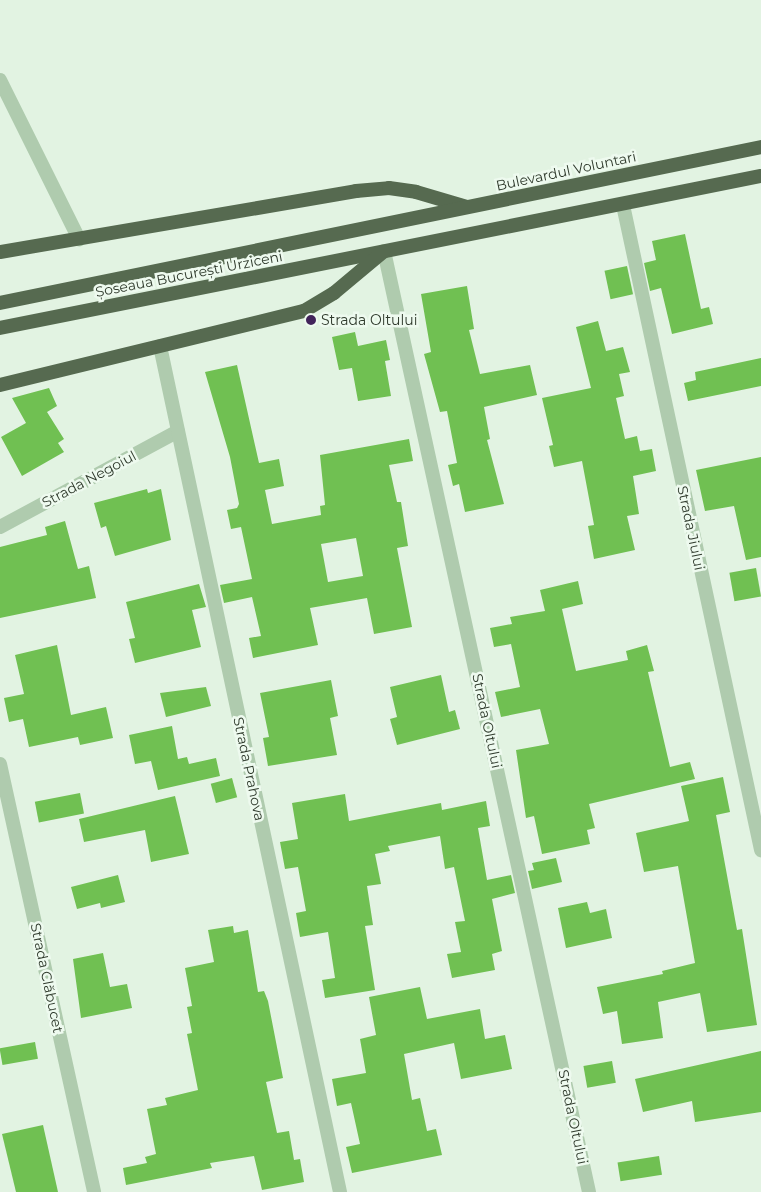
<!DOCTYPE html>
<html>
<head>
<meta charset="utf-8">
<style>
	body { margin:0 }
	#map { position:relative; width:761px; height:1192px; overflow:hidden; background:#e2f3e2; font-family:Montserrat,sans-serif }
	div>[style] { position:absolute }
	.building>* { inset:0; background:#70c052; transform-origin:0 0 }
	.minor>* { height:14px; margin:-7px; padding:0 7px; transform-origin:7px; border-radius:7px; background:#afcbae }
	.tertiary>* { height:14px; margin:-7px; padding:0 7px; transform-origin:7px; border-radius:7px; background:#afcbae }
	.trunk>* { height:14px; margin:-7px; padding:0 7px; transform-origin:7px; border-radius:7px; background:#566a50 }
	.dots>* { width:14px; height:14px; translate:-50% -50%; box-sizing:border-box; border:2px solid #eefaef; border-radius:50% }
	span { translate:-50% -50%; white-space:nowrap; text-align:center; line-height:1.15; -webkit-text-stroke:5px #eefaef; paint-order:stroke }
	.street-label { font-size:14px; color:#2f3a2c }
	.poi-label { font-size:14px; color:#2f3a2c }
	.left { translate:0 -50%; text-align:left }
</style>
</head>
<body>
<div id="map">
	<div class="building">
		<i style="clip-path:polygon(685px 234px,701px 309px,709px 307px,713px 324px,672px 334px,661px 288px,650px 291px,644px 263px,656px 260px,652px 241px)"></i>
		<i style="left:627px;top:266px;width:29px;height:23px;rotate:78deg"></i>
		<i style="clip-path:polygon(467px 286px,474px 329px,469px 330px,480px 374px,530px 365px,537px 395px,484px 407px,490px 439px,487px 440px,504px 504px,465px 512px,459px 484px,453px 486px,448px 465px,457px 463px,447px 411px,440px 412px,424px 354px,431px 352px,421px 294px)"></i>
		<i style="clip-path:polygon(598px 321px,606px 351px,623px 347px,630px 372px,619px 374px,624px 396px,616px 398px,625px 439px,637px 436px,640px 451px,652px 449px,656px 471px,633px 476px,639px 514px,627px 516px,635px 550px,594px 559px,588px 526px,594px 525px,582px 461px,554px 467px,549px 446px,553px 445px,542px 398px,591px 388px,576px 327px)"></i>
		<i style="clip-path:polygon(355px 332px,358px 346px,386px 340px,390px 360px,385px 361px,391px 396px,358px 401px,352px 368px,339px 370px,332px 337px)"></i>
		<i style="clip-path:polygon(761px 358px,761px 386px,688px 401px,684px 383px,696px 380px,695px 372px)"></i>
		<i style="clip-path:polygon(evenodd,237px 365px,259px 463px,279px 459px,284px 486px,265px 490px,272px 524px,321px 515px,320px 506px,325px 505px,320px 455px,409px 439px,413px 461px,389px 465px,397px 502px,401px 502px,408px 546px,397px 548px,412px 627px,374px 634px,367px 598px,310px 608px,318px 645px,253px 658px,249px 638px,261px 636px,252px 597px,224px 603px,220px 585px,252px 579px,241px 527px,231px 529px,227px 510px,237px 508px,239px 504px,230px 457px,205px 372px,237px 365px,356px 538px,363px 576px,328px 582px,321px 544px,356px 538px)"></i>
		<i style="clip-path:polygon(49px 388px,57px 406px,47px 412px,64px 439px,58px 443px,64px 452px,22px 476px,1px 437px,26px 423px,12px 398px)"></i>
		<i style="clip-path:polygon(761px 457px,761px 557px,746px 560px,734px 506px,705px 511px,696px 470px)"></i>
		<i style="clip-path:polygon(147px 489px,148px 493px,161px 489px,171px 540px,115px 556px,106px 526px,101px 528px,94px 503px)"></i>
		<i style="clip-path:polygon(65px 521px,78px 569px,89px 566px,96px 598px,0 618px,0 547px,47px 535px,45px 527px)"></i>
		<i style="left:756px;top:568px;width:29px;height:27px;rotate:80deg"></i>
		<i style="clip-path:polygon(578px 581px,583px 604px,562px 609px,576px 671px,628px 660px,626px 651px,647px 645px,654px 671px,648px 672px,670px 767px,690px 762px,695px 779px,589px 804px,595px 828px,587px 830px,590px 844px,542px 854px,534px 816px,526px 818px,516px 750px,549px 744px,540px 709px,501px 717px,495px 692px,520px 687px,511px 644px,494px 647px,490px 628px,512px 624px,510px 617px,545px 611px,540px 590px)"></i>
		<i style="clip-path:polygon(199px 584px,206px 607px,192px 610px,201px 647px,135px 663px,129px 639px,135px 638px,126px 602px)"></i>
		<i style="clip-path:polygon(57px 645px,71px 715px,106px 707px,113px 738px,80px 745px,78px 737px,29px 747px,23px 719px,9px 722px,4px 698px,24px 694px,15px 655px)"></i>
		<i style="clip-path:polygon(441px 675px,449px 712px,455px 710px,460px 729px,397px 745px,390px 719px,397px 717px,390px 687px)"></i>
		<i style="clip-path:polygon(331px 680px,338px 716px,330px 718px,337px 755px,268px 766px,263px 738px,269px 737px,260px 693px)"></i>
		<i style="clip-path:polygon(206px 687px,211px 706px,166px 717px,160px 693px)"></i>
		<i style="clip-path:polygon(172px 726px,178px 759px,187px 757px,189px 764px,216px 758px,220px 776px,158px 790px,151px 761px,135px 764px,129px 735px)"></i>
		<i style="clip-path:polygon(723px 777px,730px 812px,716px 815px,737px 930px,742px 929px,757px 1025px,707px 1032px,700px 993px,658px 1002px,663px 1038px,622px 1044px,617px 1011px,603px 1014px,597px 987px,663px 974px,662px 971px,695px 963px,678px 866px,644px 872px,636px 833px,689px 821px,681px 786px)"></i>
		<i style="left:232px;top:778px;width:20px;height:22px;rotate:75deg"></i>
		<i style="left:80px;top:793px;width:21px;height:46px;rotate:79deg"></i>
		<i style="clip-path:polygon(345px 794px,349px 821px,441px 803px,442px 810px,486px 801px,490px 826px,478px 828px,487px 880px,511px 875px,515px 893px,492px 899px,502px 951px,492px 954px,495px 970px,452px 978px,447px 954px,461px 952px,455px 922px,465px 921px,454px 867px,445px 869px,440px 836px,388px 846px,390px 851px,375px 854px,381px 884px,367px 886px,373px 925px,365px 926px,375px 990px,325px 998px,322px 980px,335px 978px,328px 932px,300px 937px,296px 913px,306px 911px,298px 867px,285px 869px,280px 842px,298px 839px,292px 803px)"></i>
		<i style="clip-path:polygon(175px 796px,189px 854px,151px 862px,145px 830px,84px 842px,79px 819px)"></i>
		<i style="clip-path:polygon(556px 858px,562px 882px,532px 889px,528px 871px,534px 870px,532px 863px)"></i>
		<i style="clip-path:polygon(118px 875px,125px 902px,101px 908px,100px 903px,77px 909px,71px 887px)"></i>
		<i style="clip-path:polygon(587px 902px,590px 913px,606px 909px,612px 938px,566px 948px,558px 908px)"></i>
		<i style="clip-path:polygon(233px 926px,234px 933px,248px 930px,258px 992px,264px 991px,268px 1001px,283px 1078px,266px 1082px,277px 1133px,289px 1131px,294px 1160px,300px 1159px,304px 1182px,262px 1190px,254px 1156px,210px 1163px,212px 1168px,126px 1185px,123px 1168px,147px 1163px,145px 1157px,156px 1154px,147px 1109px,167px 1105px,165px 1098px,198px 1090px,187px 1034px,192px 1033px,187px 1007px,192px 1006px,185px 968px,214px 962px,208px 930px)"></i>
		<i style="clip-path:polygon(103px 953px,110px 987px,127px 984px,132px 1008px,81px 1018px,73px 959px)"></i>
		<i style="clip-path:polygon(420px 987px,427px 1019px,480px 1009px,485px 1039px,505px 1035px,512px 1069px,461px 1079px,454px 1043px,404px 1054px,412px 1100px,420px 1098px,427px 1131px,436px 1129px,442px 1155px,352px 1173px,346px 1147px,360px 1144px,351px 1103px,337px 1106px,332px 1079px,366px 1073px,360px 1039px,376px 1035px,369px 997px)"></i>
		<i style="left:35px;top:1042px;width:17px;height:36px;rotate:80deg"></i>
		<i style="clip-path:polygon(761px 1051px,761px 1112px,695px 1122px,692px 1101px,643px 1112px,635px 1079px)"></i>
		<i style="left:612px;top:1061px;width:22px;height:29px;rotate:80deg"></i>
		<i style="clip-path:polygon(43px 1125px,58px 1192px,16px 1192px,2px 1134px)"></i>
		<i style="left:659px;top:1156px;width:19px;height:42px;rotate:81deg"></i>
	</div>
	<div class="minor">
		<i style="left:0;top:80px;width:178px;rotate:63.6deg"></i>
		<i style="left:623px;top:205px;width:660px;rotate:77.92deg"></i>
		<i style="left:384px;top:251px;width:963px;rotate:77.71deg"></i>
		<i style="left:0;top:527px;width:202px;rotate:-28.3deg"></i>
		<i style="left:0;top:764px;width:438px;rotate:77.6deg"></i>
	</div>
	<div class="tertiary">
		<i style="left:160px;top:346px;width:865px;rotate:77.99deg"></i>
	</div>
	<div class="trunk">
		<i style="left:0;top:252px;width:361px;rotate:-9.7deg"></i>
		<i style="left:356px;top:191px;width:33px;rotate:-5deg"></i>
		<i style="left:389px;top:188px;width:27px;rotate:8deg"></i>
		<i style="left:416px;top:192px;width:53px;rotate:16.4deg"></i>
		<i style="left:0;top:303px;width:777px;rotate:-11.58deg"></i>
		<i style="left:0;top:328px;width:776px;rotate:-11.3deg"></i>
		<i style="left:0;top:385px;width:313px;rotate:-13.7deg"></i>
		<i style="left:304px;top:311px;width:35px;rotate:-31deg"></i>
		<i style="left:334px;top:293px;width:64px;rotate:-39.9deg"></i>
	</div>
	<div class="dots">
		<i style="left:311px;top:320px;background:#41235a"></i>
	</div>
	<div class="street-label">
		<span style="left:566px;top:171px;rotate:-12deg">Bulevardul Voluntari</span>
		<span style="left:189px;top:274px;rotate:-11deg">Șoseaua București Urziceni</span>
		<span style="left:89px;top:479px;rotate:-28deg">Strada Negoiul</span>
		<span style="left:691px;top:528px;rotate:78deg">Strada Jiului</span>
		<span style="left:487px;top:721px;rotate:78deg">Strada Oltului</span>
		<span style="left:249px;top:769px;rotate:78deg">Strada Prahova</span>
		<span style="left:47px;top:978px;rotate:78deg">Strada Clăbucet</span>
		<span style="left:573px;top:1117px;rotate:78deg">Strada Oltului</span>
	</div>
	<div class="poi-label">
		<span class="left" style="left:321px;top:320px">Strada Oltului</span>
	</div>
</div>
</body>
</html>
